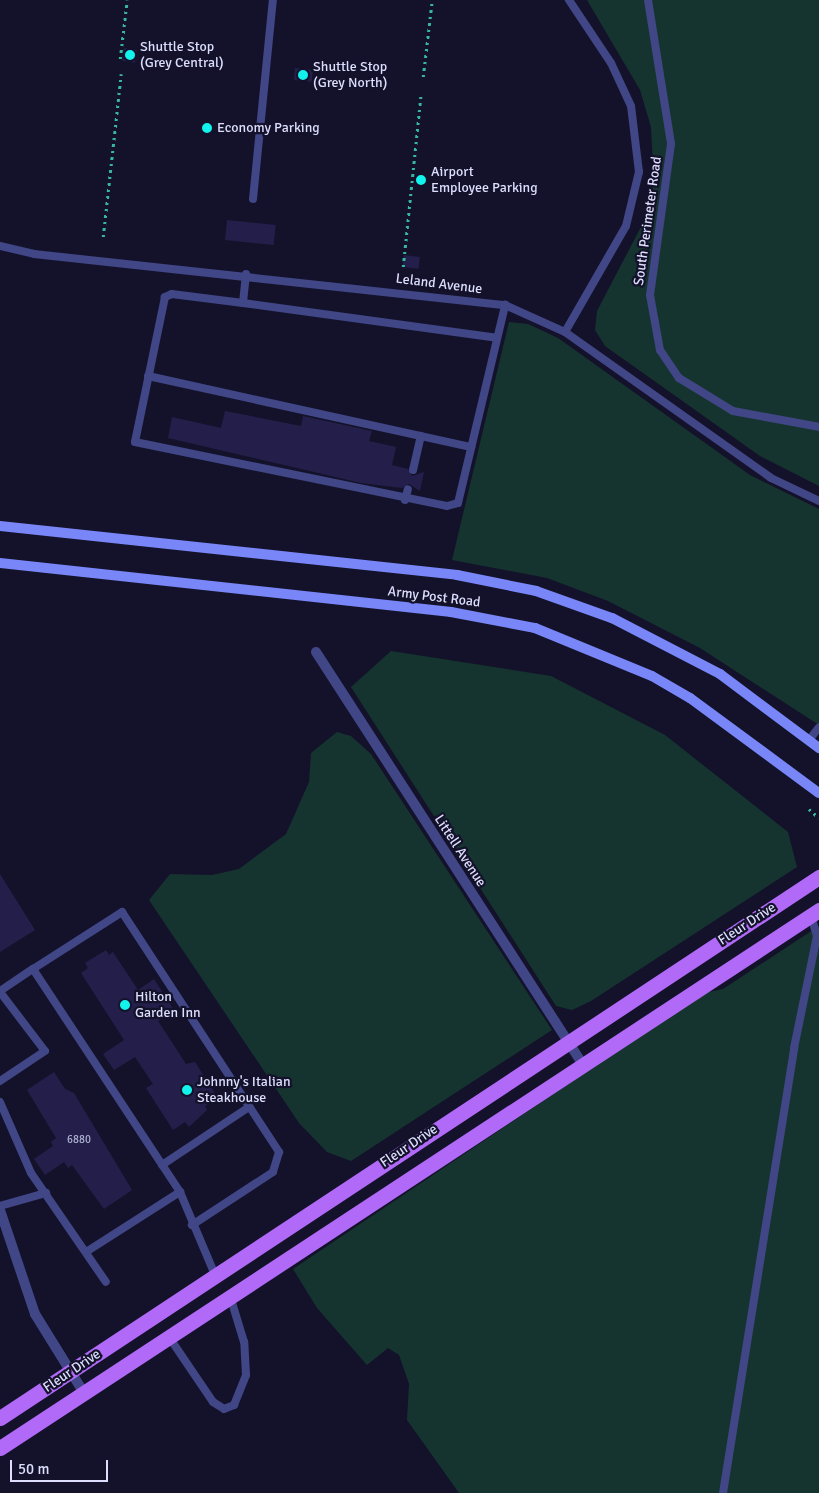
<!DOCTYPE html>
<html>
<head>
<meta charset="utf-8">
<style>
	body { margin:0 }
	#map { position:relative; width:819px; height:1493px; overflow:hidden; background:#13122a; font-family:Signika,sans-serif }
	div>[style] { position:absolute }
	.green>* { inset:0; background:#16342f }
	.building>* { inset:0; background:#231f4a; transform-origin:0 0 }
	.path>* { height:2.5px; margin-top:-1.25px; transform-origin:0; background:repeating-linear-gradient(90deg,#37b79f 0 2.5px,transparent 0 6.5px) }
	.lane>* { height:8px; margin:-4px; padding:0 4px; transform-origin:4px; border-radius:4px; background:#404686 }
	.street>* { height:10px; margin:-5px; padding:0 5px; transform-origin:5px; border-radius:5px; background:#404686 }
	.secondary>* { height:10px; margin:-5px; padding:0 5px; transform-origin:5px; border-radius:5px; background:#7986f8 }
	.primary>* { height:15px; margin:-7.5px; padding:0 7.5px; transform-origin:7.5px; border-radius:7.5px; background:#b16af8 }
	.dots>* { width:14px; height:14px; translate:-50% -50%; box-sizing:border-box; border:2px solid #13122a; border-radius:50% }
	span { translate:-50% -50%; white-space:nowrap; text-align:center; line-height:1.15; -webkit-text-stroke:4.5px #13122a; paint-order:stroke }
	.number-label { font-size:11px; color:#aeaed0 }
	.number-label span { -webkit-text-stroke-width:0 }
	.poi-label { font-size:14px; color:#ddddfd }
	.left { translate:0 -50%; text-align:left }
	.street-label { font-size:14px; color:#ddddfd }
	.scale { position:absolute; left:10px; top:1460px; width:98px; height:22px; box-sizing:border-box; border:2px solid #ddddfd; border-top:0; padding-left:6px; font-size:15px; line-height:18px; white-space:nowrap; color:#ddddfd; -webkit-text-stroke:4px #13122a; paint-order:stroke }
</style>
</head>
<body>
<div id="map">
	<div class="green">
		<i style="clip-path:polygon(587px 0,819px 0,819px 486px,760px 456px,605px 346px,595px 330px,597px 311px,643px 223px,653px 168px,651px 127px,640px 90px)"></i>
		<i style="clip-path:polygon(509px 322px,528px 324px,558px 338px,750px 475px,819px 509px,819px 725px,700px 648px,608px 601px,547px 578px,452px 560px)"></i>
		<i style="clip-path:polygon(391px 651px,551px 676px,665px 735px,788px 832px,797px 867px,591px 1001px,572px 1010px,556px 1006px,351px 687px)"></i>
		<i style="clip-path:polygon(337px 732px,351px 736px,371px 754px,552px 1030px,351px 1161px,327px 1152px,299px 1123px,149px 900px,170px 874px,212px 875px,239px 869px,286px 834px,309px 782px,311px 753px)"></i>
		<i style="clip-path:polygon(819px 926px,819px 1493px,459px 1493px,407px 1420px,409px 1384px,399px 1355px,388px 1348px,367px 1365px,317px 1308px,293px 1269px,704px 993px,723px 989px)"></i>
	</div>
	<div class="building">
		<i style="left:124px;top:48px;width:13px;height:13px;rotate:9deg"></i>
		<i style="left:295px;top:68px;width:18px;height:12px;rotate:6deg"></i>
		<i style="left:227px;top:220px;width:49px;height:20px;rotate:6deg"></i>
		<i style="left:404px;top:255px;width:16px;height:12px;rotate:7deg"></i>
		<i style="clip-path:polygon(225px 411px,301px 426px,303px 416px,372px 431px,369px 441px,396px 447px,392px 465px,408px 469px,412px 476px,424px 472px,420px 491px,409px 484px,402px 488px,361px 483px,168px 438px,172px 417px,221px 428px)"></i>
		<i style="clip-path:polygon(0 874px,35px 930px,0 952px)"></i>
		<i style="clip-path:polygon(106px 950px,109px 955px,113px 952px,138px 990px,154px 979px,174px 1010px,158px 1021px,186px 1064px,195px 1062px,218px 1098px,205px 1106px,207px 1110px,189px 1127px,185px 1122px,173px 1130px,146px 1088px,153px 1084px,135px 1057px,114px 1070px,103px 1054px,124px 1040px,81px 973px,88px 968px,85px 963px)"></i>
		<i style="clip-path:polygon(54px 1072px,65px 1089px,74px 1093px,132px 1190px,104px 1209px,72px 1165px,68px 1168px,64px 1162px,45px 1175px,34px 1159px,53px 1146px,51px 1142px,56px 1138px,27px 1090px)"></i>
	</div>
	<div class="path">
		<i style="left:120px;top:59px;width:59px;rotate:-83.2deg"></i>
		<i style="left:423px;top:77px;width:78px;rotate:-83.3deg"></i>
		<i style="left:103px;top:237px;width:164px;rotate:-83.7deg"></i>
		<i style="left:403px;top:267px;width:175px;rotate:-84.1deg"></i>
		<i style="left:809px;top:809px;width:13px;rotate:42deg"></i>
	</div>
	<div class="lane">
		<i style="left:648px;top:0;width:146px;rotate:80.9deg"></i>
		<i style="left:671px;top:144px;width:152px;rotate:97.9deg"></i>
		<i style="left:650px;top:295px;width:56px;rotate:79.7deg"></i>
		<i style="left:660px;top:350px;width:34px;rotate:56deg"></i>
		<i style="left:679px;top:378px;width:63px;rotate:31.4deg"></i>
		<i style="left:733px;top:411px;width:87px;rotate:10.5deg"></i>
		<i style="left:253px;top:199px;width:200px;rotate:-84.3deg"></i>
		<i style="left:0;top:246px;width:35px;rotate:13deg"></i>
		<i style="left:34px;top:254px;width:474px;rotate:6.2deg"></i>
		<i style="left:505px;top:305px;width:66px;rotate:24.2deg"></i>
		<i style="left:565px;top:332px;width:252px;rotate:35.3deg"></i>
		<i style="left:771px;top:478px;width:53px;rotate:25.6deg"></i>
		<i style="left:246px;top:274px;width:29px;rotate:96deg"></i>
		<i style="left:243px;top:303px;width:72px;rotate:-172.8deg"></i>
		<i style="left:172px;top:294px;width:8px;rotate:157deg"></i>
		<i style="left:165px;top:297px;width:148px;rotate:101.7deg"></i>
		<i style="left:135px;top:442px;width:318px;rotate:11.6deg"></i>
		<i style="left:447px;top:506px;width:11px;rotate:-15deg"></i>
		<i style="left:458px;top:503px;width:204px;rotate:-76.6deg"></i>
		<i style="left:243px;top:303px;width:256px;rotate:7.8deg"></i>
		<i style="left:565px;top:332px;width:122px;rotate:-60.1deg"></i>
		<i style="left:626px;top:226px;width:56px;rotate:-76.5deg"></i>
		<i style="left:639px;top:172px;width:66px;rotate:-96.9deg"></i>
		<i style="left:631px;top:106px;width:47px;rotate:-114.9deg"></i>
		<i style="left:611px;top:63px;width:76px;rotate:-123.7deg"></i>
		<i style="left:148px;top:376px;width:331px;rotate:12.4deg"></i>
		<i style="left:413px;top:470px;width:35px;rotate:-77deg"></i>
		<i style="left:405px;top:500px;width:11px;rotate:-75deg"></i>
		<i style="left:809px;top:740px;width:16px;rotate:-52deg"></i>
		<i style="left:33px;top:969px;width:106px;rotate:-32.6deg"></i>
		<i style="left:122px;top:912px;width:287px;rotate:56.8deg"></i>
		<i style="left:279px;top:1152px;width:21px;rotate:107deg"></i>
		<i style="left:273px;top:1172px;width:97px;rotate:146.8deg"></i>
		<i style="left:0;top:991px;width:40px;rotate:-34deg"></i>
		<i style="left:33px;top:969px;width:267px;rotate:56.6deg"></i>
		<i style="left:180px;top:1192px;width:90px;rotate:67.1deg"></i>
		<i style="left:0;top:992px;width:74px;rotate:52.7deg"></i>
		<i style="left:45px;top:1051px;width:54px;rotate:146.3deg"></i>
		<i style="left:0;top:1102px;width:77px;rotate:66.4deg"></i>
		<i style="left:31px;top:1173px;width:132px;rotate:55.5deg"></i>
		<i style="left:162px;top:1165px;width:105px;rotate:-33.7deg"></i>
		<i style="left:0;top:1206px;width:48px;rotate:-15.8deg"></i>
		<i style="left:86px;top:1252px;width:112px;rotate:-32.6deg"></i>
		<i style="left:169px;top:1337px;width:78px;rotate:55.9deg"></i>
		<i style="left:213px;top:1402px;width:13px;rotate:32deg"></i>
		<i style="left:224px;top:1409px;width:11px;rotate:-22deg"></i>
		<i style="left:234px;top:1405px;width:32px;rotate:-68deg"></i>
		<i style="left:246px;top:1375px;width:33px;rotate:-93deg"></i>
		<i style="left:244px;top:1342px;width:48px;rotate:-106.9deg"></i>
		<i style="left:723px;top:1493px;width:451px;rotate:-80.9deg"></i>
		<i style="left:794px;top:1048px;width:114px;rotate:-78.4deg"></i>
		<i style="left:817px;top:936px;width:21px;rotate:-107deg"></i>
	</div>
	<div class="street">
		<i style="left:316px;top:652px;width:492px;rotate:57.1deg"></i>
		<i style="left:0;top:1210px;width:110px;rotate:71.4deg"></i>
		<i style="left:35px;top:1314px;width:93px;rotate:58.2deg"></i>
	</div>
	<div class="secondary">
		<i style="left:0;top:526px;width:460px;rotate:6.1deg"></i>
		<i style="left:457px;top:575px;width:81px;rotate:11.4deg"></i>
		<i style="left:536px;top:591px;width:81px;rotate:19.6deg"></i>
		<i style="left:612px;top:618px;width:122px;rotate:27.4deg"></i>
		<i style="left:720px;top:674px;width:124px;rotate:36.8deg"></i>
		<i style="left:0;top:563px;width:454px;rotate:6.2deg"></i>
		<i style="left:451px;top:612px;width:86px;rotate:10.8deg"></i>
		<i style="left:535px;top:628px;width:126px;rotate:22.3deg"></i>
		<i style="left:652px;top:676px;width:44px;rotate:30.1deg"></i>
		<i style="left:690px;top:698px;width:160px;rotate:36.4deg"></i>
	</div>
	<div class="primary">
		<i style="left:0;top:1418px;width:982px;rotate:-33.45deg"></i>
		<i style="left:0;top:1448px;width:980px;rotate:-33.3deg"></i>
	</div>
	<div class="dots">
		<i style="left:130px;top:55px;background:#13f3ed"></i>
		<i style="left:303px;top:75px;background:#13f3ed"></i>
		<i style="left:207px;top:128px;background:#13f3ed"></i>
		<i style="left:421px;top:180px;background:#13f3ed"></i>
		<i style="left:125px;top:1005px;background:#13f3ed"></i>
		<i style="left:187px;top:1090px;background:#13f3ed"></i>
	</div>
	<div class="number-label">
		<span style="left:79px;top:1140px">6880</span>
	</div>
	<div class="poi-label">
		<span class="left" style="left:140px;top:55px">Shuttle Stop<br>(Grey Central)</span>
		<span class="left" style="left:313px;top:75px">Shuttle Stop<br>(Grey North)</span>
		<span class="left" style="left:217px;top:128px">Economy Parking</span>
		<span class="left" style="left:431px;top:180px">Airport<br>Employee Parking</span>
		<span class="left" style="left:135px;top:1005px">Hilton<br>Garden Inn</span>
		<span class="left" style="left:197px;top:1090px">Johnny's Italian<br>Steakhouse</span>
	</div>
	<div class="street-label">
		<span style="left:648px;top:221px;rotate:-82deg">South Perimeter Road</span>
		<span style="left:439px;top:284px;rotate:7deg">Leland Avenue</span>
		<span style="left:434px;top:597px;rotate:7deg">Army Post Road</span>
		<span style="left:460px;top:851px;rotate:57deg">Littell Avenue</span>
		<span style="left:747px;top:924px;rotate:-33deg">Fleur Drive</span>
		<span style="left:409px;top:1146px;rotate:-34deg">Fleur Drive</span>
		<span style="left:72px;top:1371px;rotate:-34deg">Fleur Drive</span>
	</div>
	<div class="scale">50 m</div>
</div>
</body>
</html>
